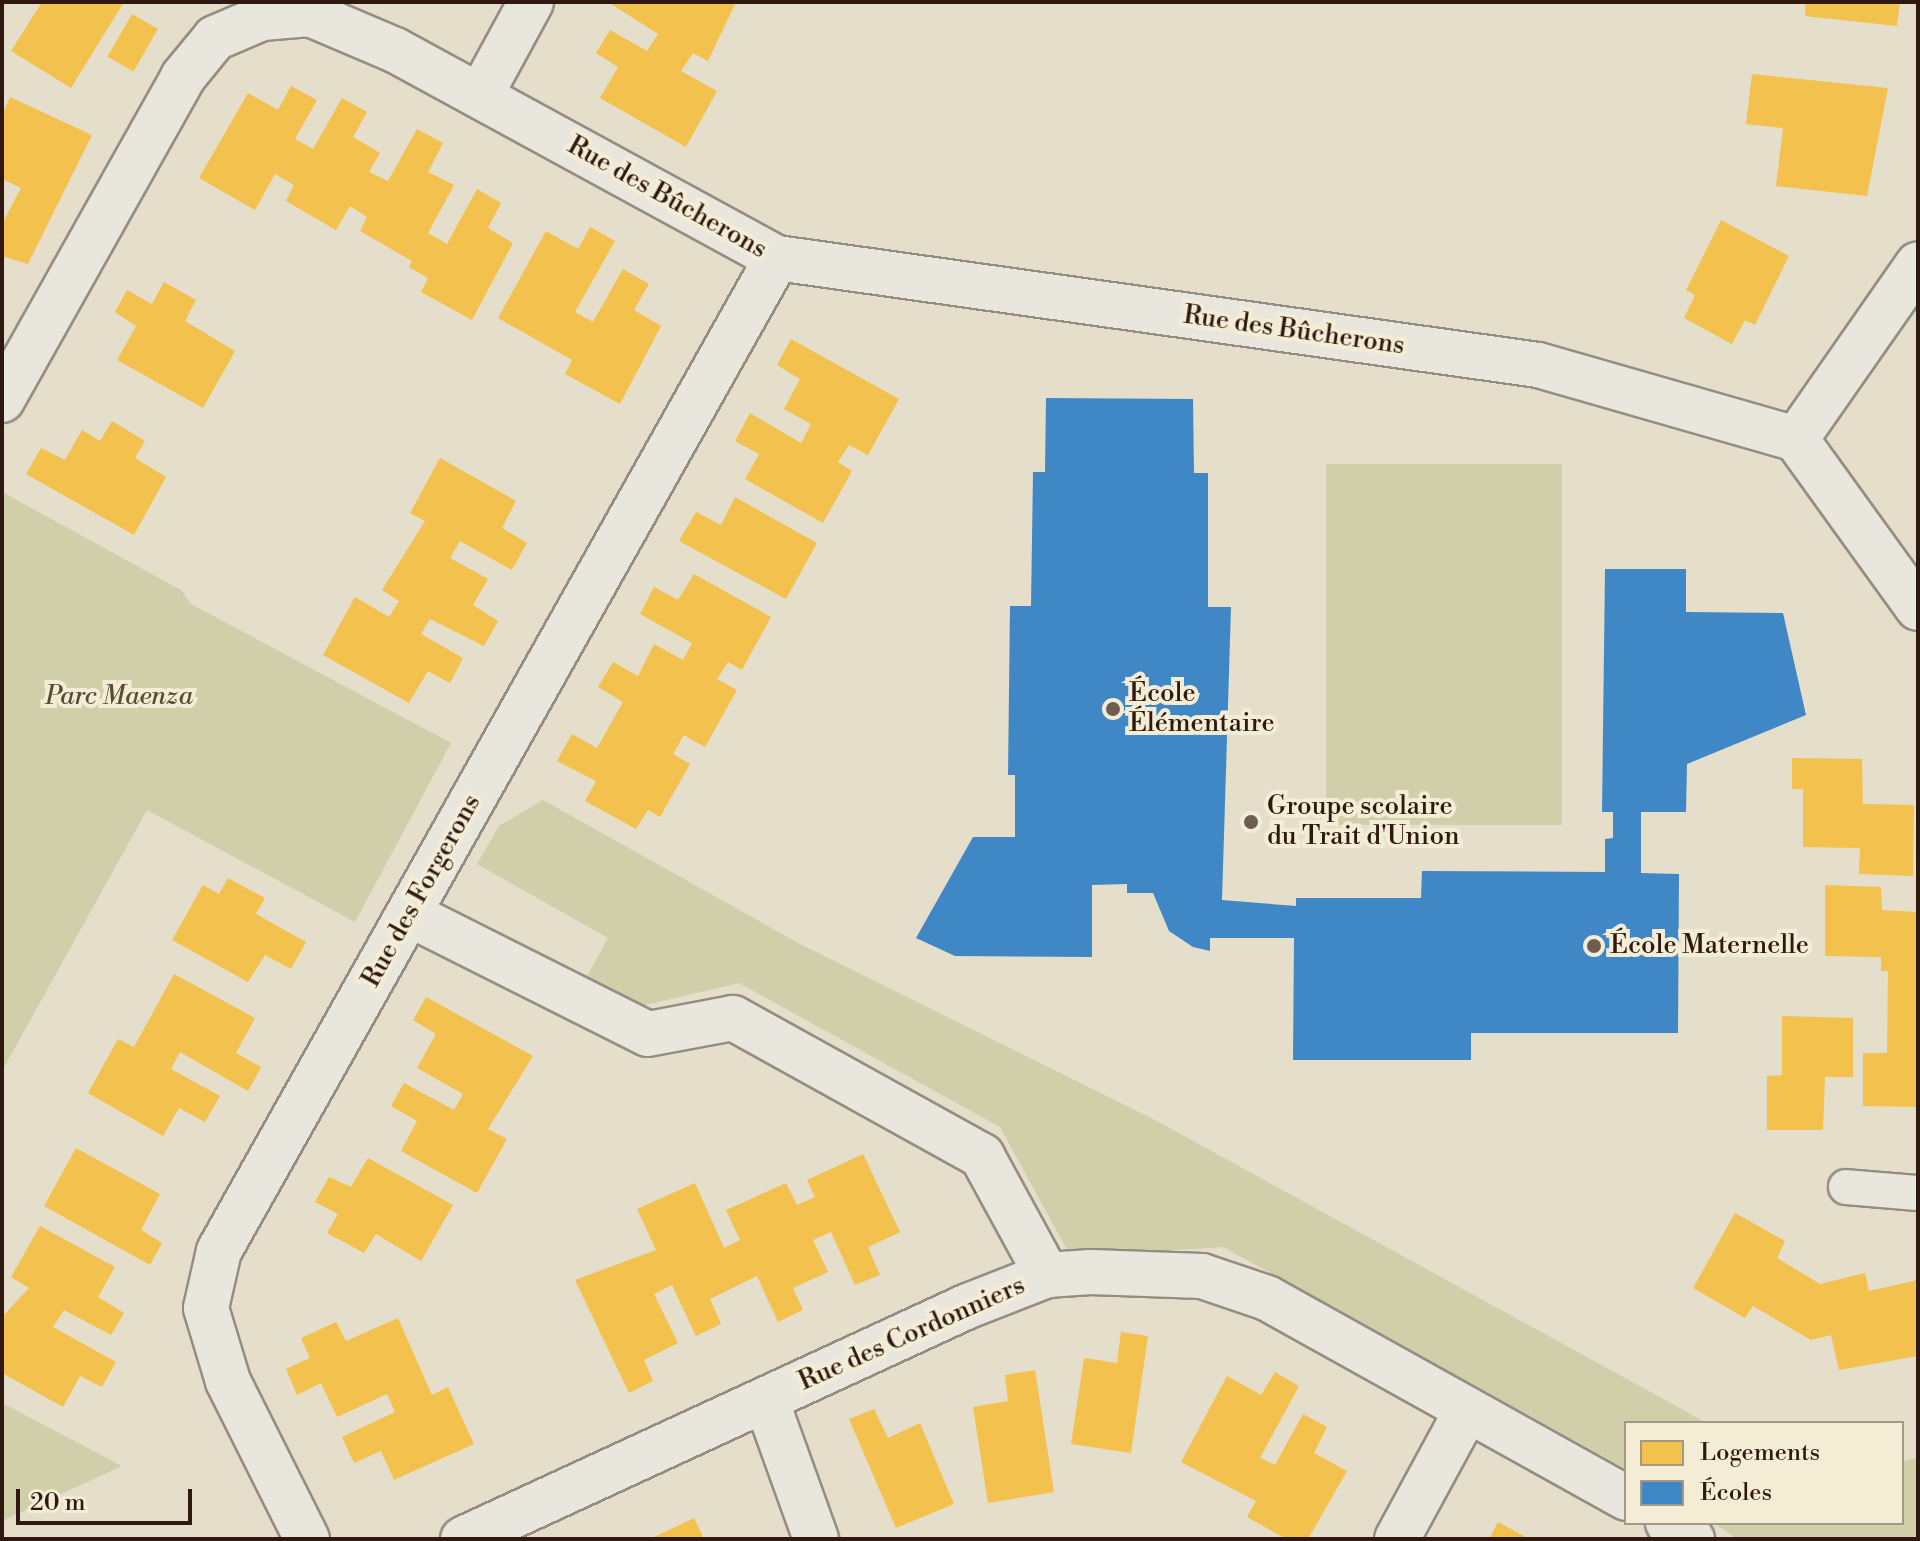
<!DOCTYPE html>
<html>
<head>
<meta charset="utf-8">
<style>
	body { margin:0 }
	#map { position:relative; width:1920px; height:1541px; overflow:hidden; background:#e4deca; font-family:"Libre Bodoni",serif }
	div>[style] { position:absolute }
	.green>* { inset:0; background:#d0cfa9; transform-origin:0 0 }
	.homes>* { inset:0; background:#f2c14e; transform-origin:0 0 }
	.schools>* { inset:0; background:#3f88c5 }
	.roads { filter:drop-shadow(2px 0 #948e82) drop-shadow(-2px 0 #948e82) drop-shadow(0 2px #948e82) drop-shadow(0 -2px #948e82) }
	.service>* { height:34px; margin:-17px; padding:0 17px; transform-origin:17px; border-radius:17px; background:#e9e6dd }
	.minor>* { height:44px; margin:-22px; padding:0 22px; transform-origin:22px; border-radius:22px; background:#e9e6dd }
	.dots>* { width:22px; height:22px; translate:-50% -50%; box-sizing:border-box; border:4px solid #f4edd6; border-radius:50% }
	span { translate:-50% -50%; white-space:nowrap; text-align:center; line-height:1.15; -webkit-text-stroke:8px #f4edd6; paint-order:stroke }
	.street-label { font-size:26px; color:#2e1810 }
	.poi-label { font-size:26px; color:#2e1810 }
	.left { translate:0 -50%; text-align:left }
	.park-label { font-size:26px; color:#5a4b36; font-style:italic }
	.frame { position:absolute; inset:0; border:4px solid #2e1810; pointer-events:none }
	.legend { position:absolute; left:1624px; top:1421px; width:280px; height:104px; box-sizing:border-box; background:#f4edd6; border:2px solid #a59887; margin:0; padding:10px 14px; list-style:none; font-size:24px; color:#2e1810 }
	.legend li { display:flex; align-items:center; gap:16px; height:40px }
	.legend b { width:40px; border:2px solid #a59887 }
	.scale { position:absolute; left:16px; top:1489px; width:176px; height:36px; box-sizing:border-box; border:4px solid #2e1810; border-top:0; padding-left:10px; font-size:24px; line-height:28px; white-space:nowrap; color:#2e1810; -webkit-text-stroke:6px #f4edd6; paint-order:stroke }
</style>
</head>
<body>
<div id="map">
	<div class="green">
		<i style="left:1326px;top:464px;width:236px;height:361px"></i>
		<i style="clip-path:polygon(2px 492px,181px 590px,191px 604px,451px 743px,355px 922px,147px 810px,2px 1071px)"></i>
		<i style="clip-path:polygon(543px 800px,800px 944px,1155px 1120px,1707px 1423px,1626px 1423px,1626px 1469px,1223px 1247px,1071px 1257px,1000px 1127px,739px 983px,641px 1006px,584px 982px,608px 938px,477px 864px,499px 826px)"></i>
		<i style="clip-path:polygon(2px 1403px,122px 1466px,2px 1521px)"></i>
		<i style="clip-path:polygon(1918px 1458px,1918px 1539px,1737px 1539px,1714px 1523px,1902px 1523px,1902px 1461px)"></i>
	</div>
	<div class="homes">
		<i style="clip-path:polygon(42px 2px,124px 2px,71px 88px,11px 51px)"></i>
		<i style="clip-path:polygon(608px 2px,736px 2px,708px 61px,693px 53px,681px 71px,717px 91px,686px 147px,600px 98px,618px 67px,596px 53px,610px 30px,647px 51px,658px 34px)"></i>
		<i style="clip-path:polygon(1806px 2px,1900px 2px,1897px 26px,1805px 16px)"></i>
		<i style="left:132px;top:14px;width:30px;height:49px;rotate:30deg"></i>
		<i style="clip-path:polygon(1752px 74px,1888px 88px,1867px 196px,1776px 186px,1783px 128px,1746px 124px)"></i>
		<i style="clip-path:polygon(291px 86px,317px 100px,295px 139px,313px 149px,342px 98px,367px 112px,353px 137px,380px 153px,369px 172px,388px 181px,417px 129px,443px 143px,428px 172px,454px 185px,428px 233px,447px 244px,477px 189px,501px 203px,488px 228px,513px 243px,472px 320px,421px 292px,428px 278px,409px 267px,412px 261px,360px 231px,367px 217px,350px 206px,336px 230px,286px 201px,294px 185px,275px 174px,255px 210px,199px 178px,248px 93px,278px 110px)"></i>
		<i style="clip-path:polygon(10px 97px,92px 135px,28px 264px,2px 256px,2px 224px,21px 188px,2px 179px,2px 115px)"></i>
		<i style="clip-path:polygon(1721px 220px,1789px 256px,1755px 325px,1745px 320px,1732px 344px,1684px 318px,1695px 295px,1686px 290px)"></i>
		<i style="clip-path:polygon(590px 227px,615px 241px,575px 312px,593px 322px,623px 269px,649px 284px,634px 310px,661px 326px,620px 404px,565px 374px,572px 360px,498px 318px,546px 231px,578px 249px)"></i>
		<i style="clip-path:polygon(164px 282px,196px 300px,185px 321px,235px 351px,203px 408px,117px 360px,136px 326px,115px 312px,127px 290px,152px 304px)"></i>
		<i style="clip-path:polygon(791px 339px,899px 399px,868px 455px,849px 445px,838px 462px,852px 471px,823px 523px,745px 479px,759px 454px,735px 441px,750px 413px,801px 443px,811px 424px,784px 409px,800px 379px,777px 365px)"></i>
		<i style="clip-path:polygon(112px 421px,145px 441px,135px 458px,166px 477px,134px 535px,26px 474px,41px 448px,65px 460px,82px 430px,100px 441px)"></i>
		<i style="clip-path:polygon(440px 458px,516px 501px,502px 528px,527px 543px,512px 570px,460px 541px,450px 558px,488px 579px,473px 605px,498px 621px,484px 646px,430px 619px,421px 634px,463px 658px,450px 683px,428px 671px,409px 703px,323px 655px,355px 597px,389px 617px,399px 601px,382px 590px,425px 521px,410px 513px)"></i>
		<i style="clip-path:polygon(735px 497px,817px 543px,786px 599px,679px 541px,696px 512px,721px 525px)"></i>
		<i style="clip-path:polygon(694px 574px,771px 617px,742px 670px,728px 662px,717px 679px,737px 690px,705px 747px,684px 735px,673px 754px,690px 764px,660px 817px,648px 810px,636px 829px,585px 801px,596px 781px,557px 761px,572px 734px,597px 748px,623px 702px,598px 687px,613px 662px,638px 676px,654px 644px,683px 660px,692px 643px,640px 614px,654px 587px,678px 600px)"></i>
		<i style="clip-path:polygon(1792px 758px,1862px 759px,1863px 804px,1914px 805px,1913px 876px,1859px 874px,1860px 848px,1803px 847px,1803px 789px,1792px 789px)"></i>
		<i style="clip-path:polygon(228px 878px,265px 898px,256px 914px,306px 942px,291px 969px,265px 955px,248px 982px,172px 940px,203px 885px,219px 894px)"></i>
		<i style="clip-path:polygon(1825px 885px,1881px 887px,1882px 910px,1918px 912px,1918px 1107px,1863px 1106px,1863px 1053px,1887px 1053px,1888px 971px,1881px 971px,1881px 957px,1825px 956px)"></i>
		<i style="clip-path:polygon(174px 974px,255px 1018px,236px 1053px,261px 1067px,248px 1091px,180px 1052px,171px 1069px,220px 1096px,205px 1122px,179px 1108px,163px 1136px,88px 1093px,118px 1039px,134px 1047px)"></i>
		<i style="clip-path:polygon(426px 997px,533px 1056px,488px 1129px,507px 1139px,477px 1193px,401px 1151px,417px 1121px,391px 1106px,404px 1083px,454px 1110px,463px 1094px,417px 1068px,436px 1034px,413px 1020px)"></i>
		<i style="clip-path:polygon(1782px 1016px,1853px 1018px,1853px 1077px,1825px 1077px,1823px 1130px,1767px 1130px,1767px 1076px,1782px 1075px)"></i>
		<i style="clip-path:polygon(76px 1148px,160px 1194px,141px 1230px,162px 1243px,150px 1265px,44px 1206px)"></i>
		<i style="clip-path:polygon(863px 1154px,900px 1232px,868px 1247px,880px 1275px,855px 1285px,831px 1232px,813px 1240px,828px 1272px,793px 1288px,803px 1310px,778px 1322px,757px 1276px,710px 1299px,721px 1324px,696px 1336px,672px 1285px,654px 1294px,678px 1343px,644px 1360px,653px 1381px,629px 1393px,575px 1280px,656px 1250px,637px 1209px,695px 1183px,724px 1248px,740px 1240px,726px 1210px,786px 1183px,797px 1205px,815px 1197px,807px 1180px)"></i>
		<i style="clip-path:polygon(368px 1158px,453px 1205px,421px 1261px,376px 1234px,364px 1253px,327px 1233px,338px 1214px,315px 1202px,329px 1177px,351px 1187px)"></i>
		<i style="clip-path:polygon(1735px 1213px,1785px 1241px,1777px 1258px,1820px 1284px,1865px 1273px,1869px 1291px,1918px 1280px,1918px 1356px,1839px 1370px,1831px 1335px,1811px 1340px,1753px 1306px,1745px 1318px,1693px 1288px)"></i>
		<i style="clip-path:polygon(40px 1226px,115px 1267px,98px 1297px,124px 1313px,111px 1335px,64px 1310px,53px 1327px,116px 1362px,102px 1387px,80px 1376px,63px 1407px,2px 1373px,2px 1317px,29px 1288px,11px 1277px)"></i>
		<i style="clip-path:polygon(398px 1318px,432px 1395px,448px 1387px,474px 1444px,394px 1480px,381px 1451px,354px 1463px,342px 1437px,395px 1412px,387px 1394px,337px 1417px,321px 1383px,297px 1395px,286px 1369px,310px 1358px,301px 1338px,336px 1322px,346px 1341px)"></i>
		<i style="clip-path:polygon(1121px 1332px,1148px 1336px,1131px 1453px,1071px 1444px,1084px 1358px,1117px 1363px)"></i>
		<i style="clip-path:polygon(1035px 1370px,1054px 1492px,988px 1503px,973px 1407px,1008px 1401px,1005px 1375px)"></i>
		<i style="clip-path:polygon(1275px 1372px,1299px 1386px,1260px 1458px,1275px 1465px,1303px 1414px,1327px 1427px,1314px 1453px,1347px 1471px,1308px 1539px,1286px 1539px,1247px 1517px,1256px 1501px,1181px 1462px,1227px 1376px,1261px 1395px)"></i>
		<i style="clip-path:polygon(874px 1409px,888px 1438px,920px 1423px,954px 1504px,896px 1528px,849px 1419px)"></i>
		<i style="clip-path:polygon(694px 1518px,704px 1539px,650px 1539px)"></i>
		<i style="clip-path:polygon(1498px 1522px,1524px 1536px,1522px 1539px,1489px 1539px)"></i>
	</div>
	<div class="schools">
		<i style="clip-path:polygon(1046px 398px,1193px 399px,1194px 473px,1208px 473px,1208px 607px,1231px 607px,1222px 900px,1296px 906px,1296px 898px,1421px 898px,1422px 871px,1605px 872px,1605px 839px,1613px 838px,1613px 812px,1602px 812px,1605px 569px,1686px 569px,1686px 612px,1783px 613px,1806px 715px,1687px 764px,1686px 812px,1641px 812px,1641px 873px,1679px 874px,1678px 1033px,1471px 1033px,1471px 1060px,1293px 1060px,1294px 938px,1210px 938px,1210px 951px,1193px 947px,1169px 931px,1153px 893px,1127px 893px,1127px 884px,1092px 885px,1092px 957px,955px 956px,916px 938px,973px 837px,1015px 837px,1015px 775px,1008px 775px,1010px 606px,1031px 606px,1033px 472px,1045px 472px)"></i>
	</div>
	<div class="roads">
		<div class="service">
			<i style="left:1846px;top:1187px;width:72px;rotate:4.8deg"></i>
		</div>
		<div class="minor">
			<i style="left:480px;top:96px;width:107px;rotate:-61.5deg"></i>
			<i style="left:2px;top:400px;width:370px;rotate:-60.7deg"></i>
			<i style="left:183px;top:77px;width:50px;rotate:-50.6deg"></i>
			<i style="left:215px;top:38px;width:51px;rotate:-23.1deg"></i>
			<i style="left:262px;top:18px;width:48px;rotate:-4.8deg"></i>
			<i style="left:310px;top:14px;width:92px;rotate:23deg"></i>
			<i style="left:395px;top:50px;width:435px;rotate:28.6deg"></i>
			<i style="left:777px;top:258px;width:768px;rotate:8deg"></i>
			<i style="left:1538px;top:365px;width:268px;rotate:16deg"></i>
			<i style="left:1796px;top:439px;width:213px;rotate:-55.1deg"></i>
			<i style="left:1796px;top:439px;width:208px;rotate:54.2deg"></i>
			<i style="left:409px;top:914px;width:267px;rotate:26.7deg"></i>
			<i style="left:648px;top:1034px;width:86px;rotate:-10.7deg"></i>
			<i style="left:733px;top:1018px;width:285px;rotate:29deg"></i>
			<i style="left:982px;top:1156px;width:136px;rotate:61.4deg"></i>
			<i style="left:766px;top:1400px;width:148px;rotate:70.2deg"></i>
			<i style="left:1668px;top:1523px;width:29px;rotate:34deg"></i>
			<i style="left:307px;top:1539px;width:177px;rotate:-116.6deg"></i>
			<i style="left:228px;top:1381px;width:76px;rotate:-106.8deg"></i>
			<i style="left:206px;top:1308px;width:58px;rotate:-77.2deg"></i>
			<i style="left:219px;top:1251px;width:1139px;rotate:-60.67deg"></i>
			<i style="left:463px;top:1539px;width:556px;rotate:-24.77deg"></i>
			<i style="left:968px;top:1306px;width:85px;rotate:-21.4deg"></i>
			<i style="left:1047px;top:1275px;width:44px;rotate:-3.9deg"></i>
			<i style="left:1091px;top:1272px;width:111px;rotate:2.1deg"></i>
			<i style="left:1202px;top:1276px;width:69px;rotate:18.7deg"></i>
			<i style="left:1267px;top:1298px;width:411px;rotate:29.1deg"></i>
			<i style="left:1397px;top:1539px;width:147px;rotate:-61.5deg"></i>
		</div>
	</div>
	<div class="dots">
		<i style="left:1113px;top:709px;background:#6e5d51"></i>
		<i style="left:1251px;top:822px;background:#6e5d51"></i>
		<i style="left:1594px;top:946px;background:#6e5d51"></i>
	</div>
	<div class="street-label">
		<span style="left:667px;top:198px;rotate:29deg">Rue des Bûcherons</span>
		<span style="left:1294px;top:331px;rotate:8deg">Rue des Bûcherons</span>
		<span style="left:422px;top:891px;rotate:-61deg">Rue des Forgerons</span>
		<span style="left:912px;top:1334px;rotate:-24deg">Rue des Cordonniers</span>
	</div>
	<div class="poi-label">
		<span class="left" style="left:1129px;top:709px">École<br>Élémentaire</span>
		<span class="left" style="left:1267px;top:822px">Groupe scolaire<br>du Trait d'Union</span>
		<span class="left" style="left:1610px;top:946px">École Maternelle</span>
	</div>
	<div class="park-label">
		<span style="left:119px;top:697px">Parc Maenza</span>
	</div>
	<div class="frame"></div>
	<ul class="legend">
	<li><b style="height:22px;background:#f2c14e"></b>Logements</li>
	<li><b style="height:22px;background:#3f88c5"></b>Écoles</li>
	</ul>
	<div class="scale">20 m</div>
</div>
</body>
</html>
